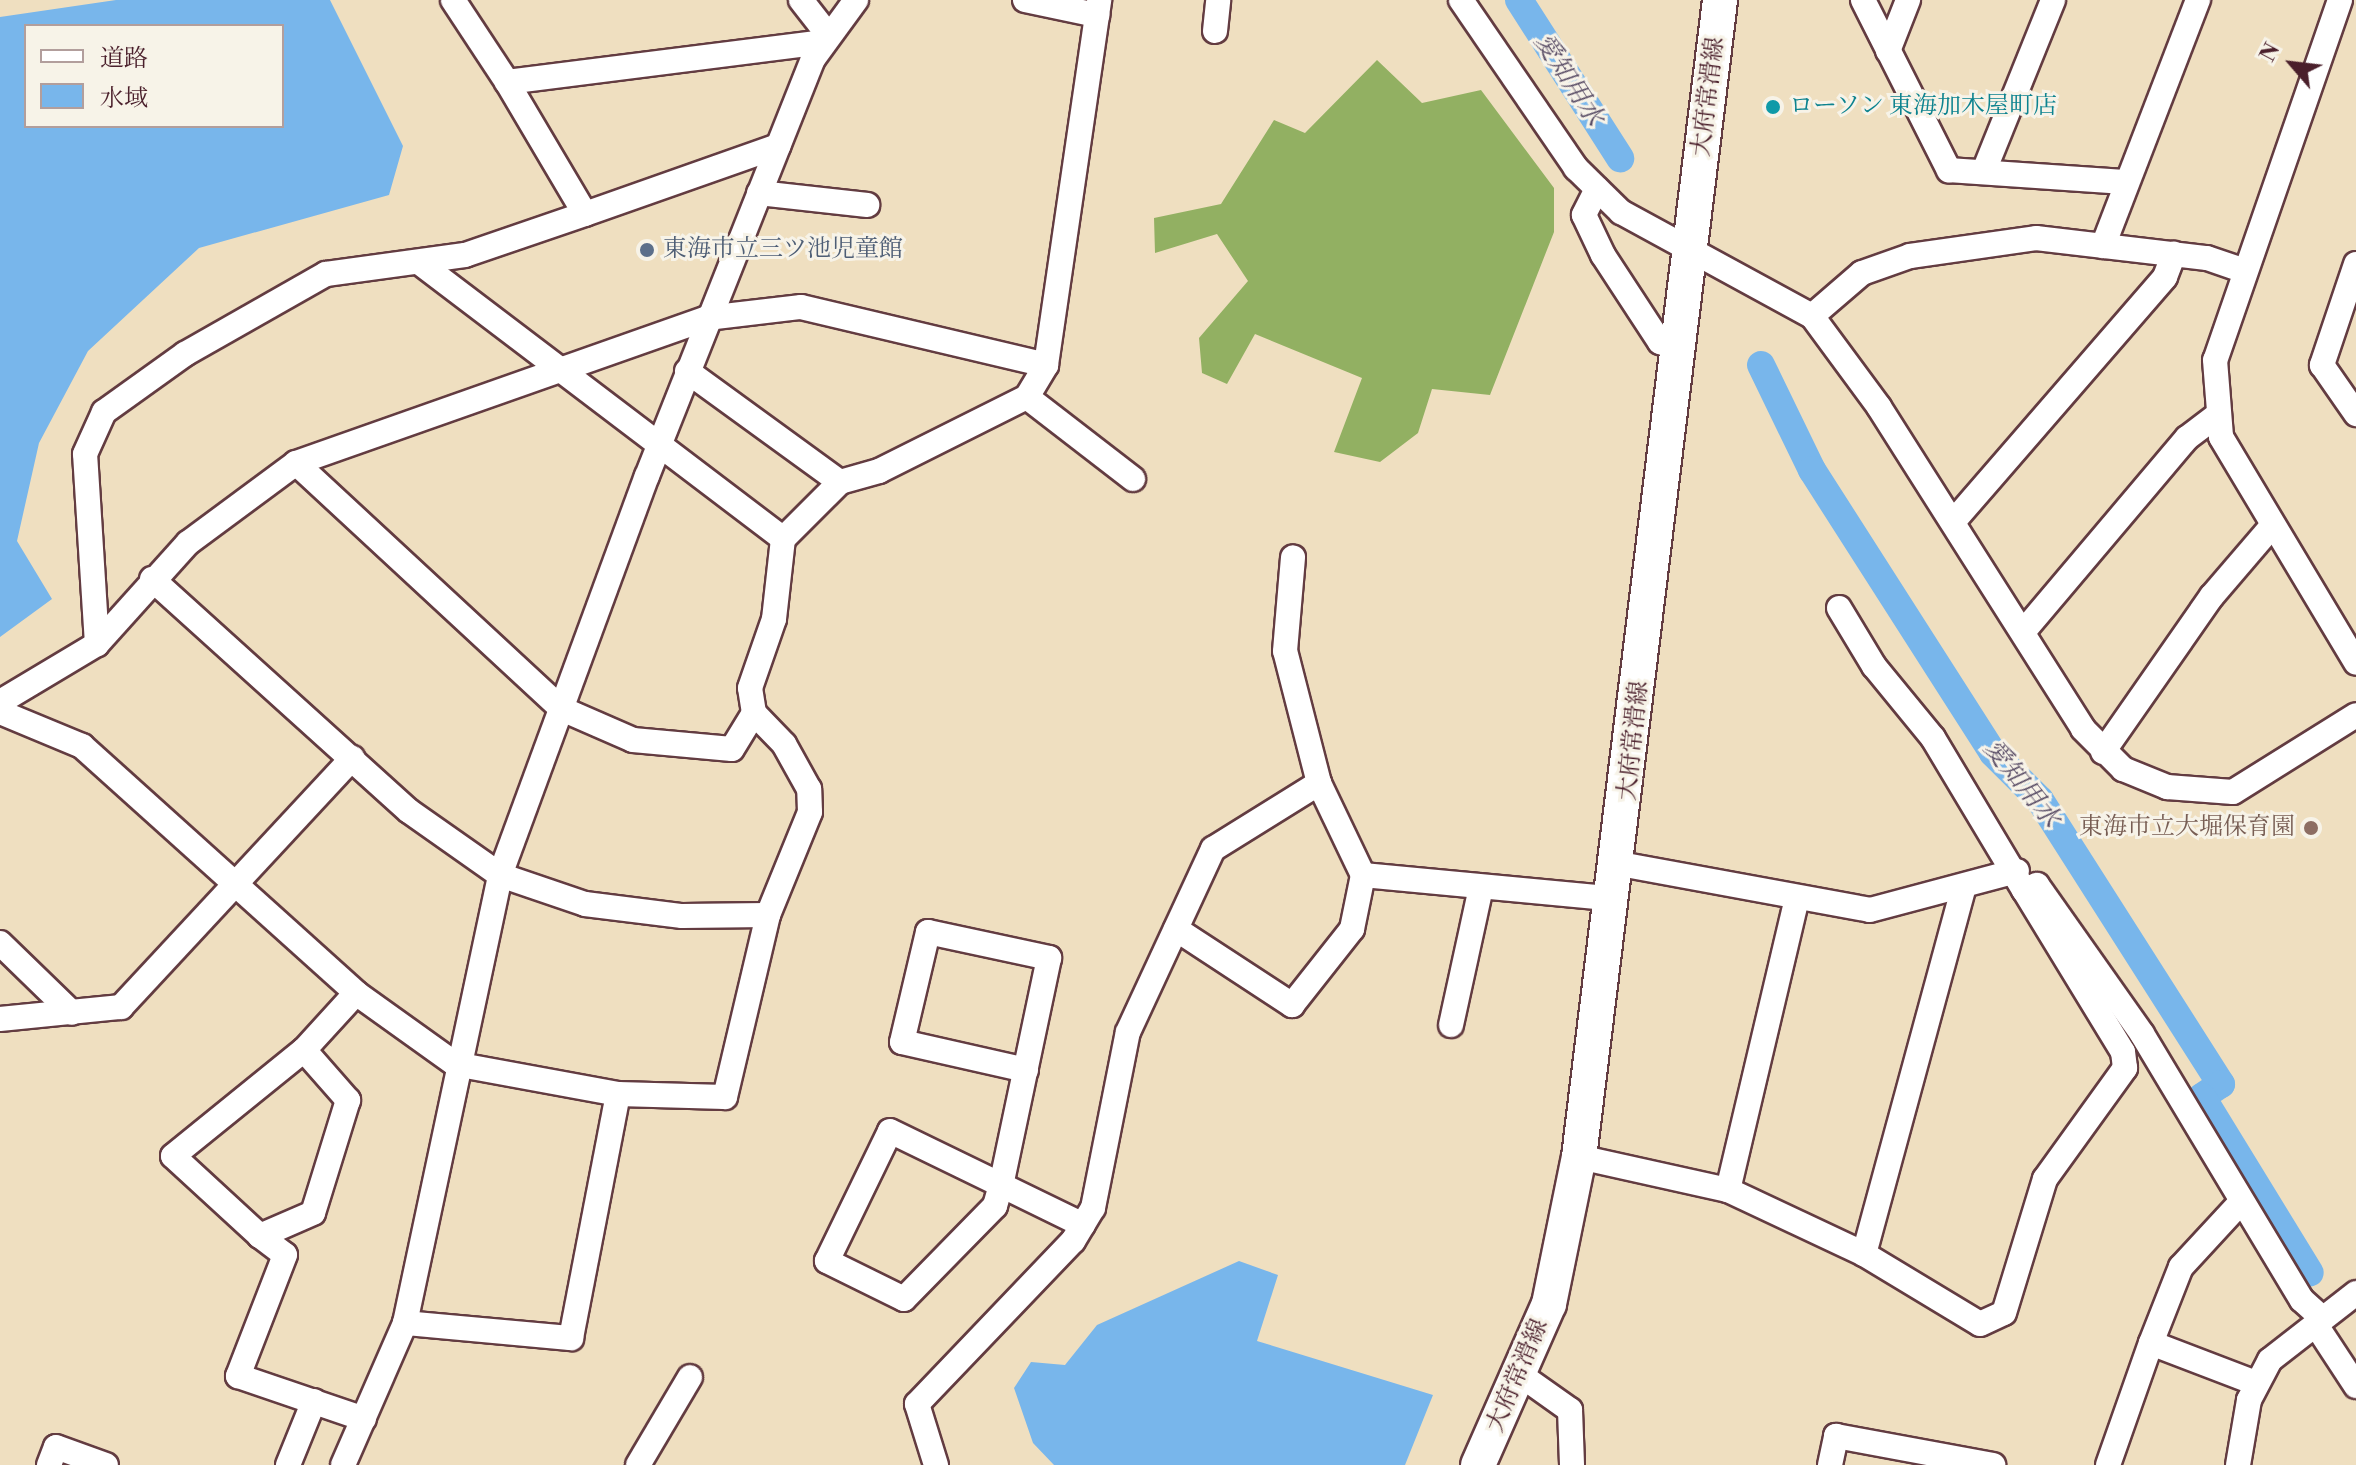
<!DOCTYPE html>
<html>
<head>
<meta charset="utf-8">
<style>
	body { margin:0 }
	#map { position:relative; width:2356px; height:1465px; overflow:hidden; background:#efdfc0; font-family:"Libre Bodoni","Noto Serif JP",serif }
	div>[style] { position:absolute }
	.forest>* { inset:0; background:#92b062 }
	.water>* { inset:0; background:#78b6eb }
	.canal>* { height:28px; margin:-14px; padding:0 14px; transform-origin:14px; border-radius:14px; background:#78b6eb }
	.roads { filter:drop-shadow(2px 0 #633c41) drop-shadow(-2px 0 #633c41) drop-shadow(0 2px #633c41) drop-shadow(0 -2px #633c41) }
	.street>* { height:24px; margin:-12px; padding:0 12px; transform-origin:12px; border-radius:12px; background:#fff }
	.secondary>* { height:34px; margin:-17px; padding:0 17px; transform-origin:17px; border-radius:17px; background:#fff }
	.dots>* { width:22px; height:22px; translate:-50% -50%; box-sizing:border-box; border:4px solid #f7f3e8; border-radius:50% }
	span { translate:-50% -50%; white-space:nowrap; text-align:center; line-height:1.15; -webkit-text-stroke:6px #f7f3e8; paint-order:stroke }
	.street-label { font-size:24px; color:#4a1f2b }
	.culture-label { font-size:24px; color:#0d838f }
	.left { translate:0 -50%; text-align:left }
	.service-label { font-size:24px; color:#4e5e75 }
	.education-label { font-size:24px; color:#785e54 }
	.right { translate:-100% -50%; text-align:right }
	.water-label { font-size:26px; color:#584c65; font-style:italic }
	.legend { position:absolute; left:24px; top:24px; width:260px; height:104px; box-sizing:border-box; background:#f7f3e8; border:2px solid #b29e9c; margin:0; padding:10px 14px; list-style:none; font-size:24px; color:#4a1f2b }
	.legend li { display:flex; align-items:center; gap:16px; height:40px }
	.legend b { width:40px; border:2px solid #b29e9c }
	.north { position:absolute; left:2252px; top:24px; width:80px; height:80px; -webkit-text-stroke:6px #f7f3e8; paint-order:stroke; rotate:298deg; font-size:22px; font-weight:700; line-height:32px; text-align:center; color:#4a1f2b }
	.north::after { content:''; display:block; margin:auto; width:28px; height:36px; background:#4a1f2b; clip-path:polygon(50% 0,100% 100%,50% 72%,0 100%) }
</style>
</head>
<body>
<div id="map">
	<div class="forest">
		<i style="clip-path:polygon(1377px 60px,1422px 103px,1481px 90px,1554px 188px,1554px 232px,1490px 395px,1432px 389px,1418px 433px,1380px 462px,1334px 452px,1362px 378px,1255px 334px,1227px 384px,1202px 373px,1199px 338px,1248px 281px,1217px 234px,1155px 253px,1154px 218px,1221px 204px,1274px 120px,1305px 133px)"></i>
	</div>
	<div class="water">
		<i style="clip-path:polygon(evenodd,116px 0,330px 0,403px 146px,389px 195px,199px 248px,88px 351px,39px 443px,17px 541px,52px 599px,0 637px,0 17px,116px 0,282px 26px,282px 126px,26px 126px,26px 26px,282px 26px)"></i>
		<i style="clip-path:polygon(1239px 1261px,1278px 1275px,1257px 1341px,1433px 1395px,1405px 1465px,1054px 1465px,1033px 1443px,1014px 1388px,1031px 1362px,1065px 1365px,1097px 1325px)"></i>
	</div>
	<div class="canal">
		<i style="left:1519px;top:0;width:188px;rotate:57.4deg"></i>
		<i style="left:1761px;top:365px;width:117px;rotate:64.1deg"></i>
		<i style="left:1812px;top:470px;width:336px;rotate:57.4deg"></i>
		<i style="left:1993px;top:753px;width:66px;rotate:45deg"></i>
		<i style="left:2040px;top:800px;width:337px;rotate:57.5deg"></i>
		<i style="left:2221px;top:1084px;width:23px;rotate:146deg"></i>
		<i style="left:2202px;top:1097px;width:206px;rotate:58.5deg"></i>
	</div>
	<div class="roads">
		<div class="street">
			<i style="left:453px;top:0;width:98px;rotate:56.6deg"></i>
			<i style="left:507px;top:82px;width:318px;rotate:-7.2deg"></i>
			<i style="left:801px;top:0;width:41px;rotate:52deg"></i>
			<i style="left:1025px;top:0;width:74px;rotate:11.8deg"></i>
			<i style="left:1461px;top:0;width:204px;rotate:55.6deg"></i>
			<i style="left:1576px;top:168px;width:63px;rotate:44.4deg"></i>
			<i style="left:1621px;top:212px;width:217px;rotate:28.6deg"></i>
			<i style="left:1812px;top:316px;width:113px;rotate:53.6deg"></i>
			<i style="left:1879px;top:407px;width:381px;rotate:57.6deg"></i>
			<i style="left:2083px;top:729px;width:57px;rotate:45deg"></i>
			<i style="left:2123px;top:769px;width:48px;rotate:22.2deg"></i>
			<i style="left:2167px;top:787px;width:66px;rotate:4.3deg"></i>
			<i style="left:2233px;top:792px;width:145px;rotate:-32deg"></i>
			<i style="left:1863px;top:0;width:191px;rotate:63.2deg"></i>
			<i style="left:1949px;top:170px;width:175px;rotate:3.9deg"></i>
			<i style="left:2340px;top:0;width:381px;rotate:109.1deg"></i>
			<i style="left:2215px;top:360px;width:77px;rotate:85.5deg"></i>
			<i style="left:2221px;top:437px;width:263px;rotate:59.1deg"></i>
			<i style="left:1215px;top:31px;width:31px;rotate:-84deg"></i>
			<i style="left:1888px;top:51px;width:55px;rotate:-68.6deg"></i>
			<i style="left:507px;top:82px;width:153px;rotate:59.4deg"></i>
			<i style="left:585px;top:214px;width:205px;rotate:-19.4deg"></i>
			<i style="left:1984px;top:171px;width:184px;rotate:-68deg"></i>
			<i style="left:1597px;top:189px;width:29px;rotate:117deg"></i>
			<i style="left:1584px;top:215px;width:44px;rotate:64.6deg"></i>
			<i style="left:1603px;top:255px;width:104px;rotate:56.8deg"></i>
			<i style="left:1660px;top:342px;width:20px;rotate:20deg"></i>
			<i style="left:759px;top:193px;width:109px;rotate:6.3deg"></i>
			<i style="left:2103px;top:246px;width:264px;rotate:-68.9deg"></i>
			<i style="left:420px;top:263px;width:456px;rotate:37.2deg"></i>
			<i style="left:2356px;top:264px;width:107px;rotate:108.6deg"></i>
			<i style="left:2322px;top:365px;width:60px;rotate:55.2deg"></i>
			<i style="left:1812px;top:316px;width:66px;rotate:-40.7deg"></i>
			<i style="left:1862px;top:273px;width:51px;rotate:-19.5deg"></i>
			<i style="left:1910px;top:256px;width:127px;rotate:-8.1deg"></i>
			<i style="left:2036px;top:238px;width:172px;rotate:6.7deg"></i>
			<i style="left:2207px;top:258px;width:36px;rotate:19deg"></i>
			<i style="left:687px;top:371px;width:189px;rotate:36deg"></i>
			<i style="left:1027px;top:397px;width:134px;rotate:37.7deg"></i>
			<i style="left:296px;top:463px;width:362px;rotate:42.8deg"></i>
			<i style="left:562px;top:709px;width:77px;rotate:23.6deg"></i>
			<i style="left:633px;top:740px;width:99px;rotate:5.2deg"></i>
			<i style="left:732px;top:749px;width:42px;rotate:-58.6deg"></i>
			<i style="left:1953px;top:522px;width:324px;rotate:-49.1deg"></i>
			<i style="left:2165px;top:277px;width:25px;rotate:-69deg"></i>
			<i style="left:152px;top:579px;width:346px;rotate:42.1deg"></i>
			<i style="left:409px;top:811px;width:111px;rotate:35.1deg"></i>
			<i style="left:500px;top:875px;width:90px;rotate:18.8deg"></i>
			<i style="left:585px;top:904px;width:98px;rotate:7.1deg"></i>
			<i style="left:682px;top:916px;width:86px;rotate:-0.7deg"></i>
			<i style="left:1839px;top:608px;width:68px;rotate:58.9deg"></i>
			<i style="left:1874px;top:666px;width:93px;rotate:50.7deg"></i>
			<i style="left:1933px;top:738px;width:177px;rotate:59.1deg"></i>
			<i style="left:2024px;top:890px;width:14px;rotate:-21deg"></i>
			<i style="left:2037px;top:885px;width:182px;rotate:54.8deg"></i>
			<i style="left:2142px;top:1034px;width:310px;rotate:59deg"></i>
			<i style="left:2302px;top:1300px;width:28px;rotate:42deg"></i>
			<i style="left:2023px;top:632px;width:254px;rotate:-49.8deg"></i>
			<i style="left:2187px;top:438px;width:40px;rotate:-37deg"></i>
			<i style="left:97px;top:644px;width:190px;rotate:-93.6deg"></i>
			<i style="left:85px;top:454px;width:46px;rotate:-65.7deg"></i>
			<i style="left:104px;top:412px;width:100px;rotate:-35.6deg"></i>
			<i style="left:185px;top:354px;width:162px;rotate:-29.6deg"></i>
			<i style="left:326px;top:274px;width:140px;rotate:-7.8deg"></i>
			<i style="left:465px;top:255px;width:127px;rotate:-18.9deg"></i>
			<i style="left:0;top:702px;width:113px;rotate:-30.9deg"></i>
			<i style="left:97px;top:644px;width:136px;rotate:-48deg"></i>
			<i style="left:188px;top:543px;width:134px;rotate:-36.5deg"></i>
			<i style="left:296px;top:463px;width:436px;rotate:-19.4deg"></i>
			<i style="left:707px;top:318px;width:95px;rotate:-6.7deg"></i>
			<i style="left:801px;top:307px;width:252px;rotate:13.3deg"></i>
			<i style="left:0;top:712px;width:89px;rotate:22.5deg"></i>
			<i style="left:82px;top:746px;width:369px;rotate:42deg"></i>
			<i style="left:356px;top:993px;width:122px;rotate:35.6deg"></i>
			<i style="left:455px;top:1064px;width:166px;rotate:10.4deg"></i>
			<i style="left:618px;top:1094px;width:107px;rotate:1.6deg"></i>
			<i style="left:725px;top:1097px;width:187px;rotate:-76.7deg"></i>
			<i style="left:768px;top:915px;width:111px;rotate:-67.8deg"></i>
			<i style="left:810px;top:812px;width:23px;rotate:-92deg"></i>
			<i style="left:809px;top:789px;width:51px;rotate:-119.1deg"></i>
			<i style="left:784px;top:744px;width:43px;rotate:-134.1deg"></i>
			<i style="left:754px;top:713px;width:25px;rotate:-99deg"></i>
			<i style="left:750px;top:688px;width:73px;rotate:-70.8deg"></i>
			<i style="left:774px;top:619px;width:81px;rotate:-83.6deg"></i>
			<i style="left:783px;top:539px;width:81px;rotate:-45deg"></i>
			<i style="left:840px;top:482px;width:41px;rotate:-15.8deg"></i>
			<i style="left:879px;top:471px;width:165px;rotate:-26.6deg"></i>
			<i style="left:1027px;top:397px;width:37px;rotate:-59deg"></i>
			<i style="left:1046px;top:365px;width:369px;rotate:-81.7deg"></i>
			<i style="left:2103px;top:752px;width:190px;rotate:-55.1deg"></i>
			<i style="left:2212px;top:596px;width:92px;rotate:-49.4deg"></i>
			<i style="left:1620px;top:864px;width:254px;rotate:10.4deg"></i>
			<i style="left:1870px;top:910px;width:152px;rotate:-14.9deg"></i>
			<i style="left:1363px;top:875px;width:253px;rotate:5.4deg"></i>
			<i style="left:1176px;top:929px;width:139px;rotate:33.2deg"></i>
			<i style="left:1292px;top:1005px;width:97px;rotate:-51.7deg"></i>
			<i style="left:1352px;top:929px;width:55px;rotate:-78.5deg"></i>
			<i style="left:1363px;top:875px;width:102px;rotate:-115.6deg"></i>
			<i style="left:0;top:943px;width:100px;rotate:44.2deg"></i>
			<i style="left:0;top:1019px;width:122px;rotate:-5.7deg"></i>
			<i style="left:121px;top:1007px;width:340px;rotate:-47.1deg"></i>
			<i style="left:1451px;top:1025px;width:141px;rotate:-77.7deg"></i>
			<i style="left:304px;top:1050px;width:67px;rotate:48.7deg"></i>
			<i style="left:348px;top:1100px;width:118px;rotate:107.2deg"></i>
			<i style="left:313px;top:1213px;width:58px;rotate:156.5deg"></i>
			<i style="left:260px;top:1236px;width:118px;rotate:-137.4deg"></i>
			<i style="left:173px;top:1156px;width:169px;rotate:-39deg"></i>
			<i style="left:304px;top:1050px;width:77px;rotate:-47.6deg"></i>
			<i style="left:1026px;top:1070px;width:127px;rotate:-167.3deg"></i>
			<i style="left:902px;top:1042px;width:113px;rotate:-76.7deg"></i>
			<i style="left:928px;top:932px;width:124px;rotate:12.1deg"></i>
			<i style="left:1049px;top:958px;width:232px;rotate:101.9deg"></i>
			<i style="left:1001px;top:1185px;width:22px;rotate:106deg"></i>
			<i style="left:995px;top:1206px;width:130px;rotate:134.4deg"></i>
			<i style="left:904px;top:1299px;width:86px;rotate:-153.7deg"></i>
			<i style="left:827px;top:1261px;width:144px;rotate:-64.1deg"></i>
			<i style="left:890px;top:1131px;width:123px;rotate:25.9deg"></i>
			<i style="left:1001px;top:1185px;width:91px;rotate:26deg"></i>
			<i style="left:1579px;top:1157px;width:153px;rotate:12.5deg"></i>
			<i style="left:1728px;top:1190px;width:150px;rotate:25.2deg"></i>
			<i style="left:1864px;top:1254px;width:135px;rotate:31.1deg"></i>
			<i style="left:1980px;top:1324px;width:26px;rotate:-25deg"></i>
			<i style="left:2004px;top:1313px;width:140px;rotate:-73deg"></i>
			<i style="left:2045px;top:1179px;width:137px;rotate:-54.2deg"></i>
			<i style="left:2125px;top:1068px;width:16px;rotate:-97deg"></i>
			<i style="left:2123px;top:1052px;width:190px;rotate:-121.4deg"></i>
			<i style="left:1728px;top:1190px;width:299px;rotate:-76.7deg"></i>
			<i style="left:260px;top:1236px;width:31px;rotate:37deg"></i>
			<i style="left:285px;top:1255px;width:130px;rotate:111.2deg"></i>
			<i style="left:238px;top:1376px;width:133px;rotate:18.8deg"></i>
			<i style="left:1864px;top:1254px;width:381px;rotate:-74.8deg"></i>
			<i style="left:405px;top:1323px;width:167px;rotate:5.2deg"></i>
			<i style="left:571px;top:1338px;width:248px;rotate:-79.1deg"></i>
			<i style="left:2316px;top:1325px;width:73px;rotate:56.7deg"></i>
			<i style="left:2151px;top:1343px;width:82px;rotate:-68.5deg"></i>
			<i style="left:2181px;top:1267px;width:88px;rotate:-47.3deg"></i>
			<i style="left:1522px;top:1376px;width:59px;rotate:35.3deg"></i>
			<i style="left:1570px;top:1410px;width:55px;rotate:87.9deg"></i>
			<i style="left:49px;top:1465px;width:19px;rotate:-69deg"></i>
			<i style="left:56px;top:1447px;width:53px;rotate:19.8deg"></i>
			<i style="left:288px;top:1465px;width:69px;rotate:-67.9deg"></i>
			<i style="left:343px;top:1465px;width:155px;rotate:-66.4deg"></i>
			<i style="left:405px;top:1323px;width:458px;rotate:-78deg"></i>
			<i style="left:500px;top:875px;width:425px;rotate:-69.8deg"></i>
			<i style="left:647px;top:476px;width:449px;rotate:-68.3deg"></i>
			<i style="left:813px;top:59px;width:73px;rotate:-53.9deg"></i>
			<i style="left:638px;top:1465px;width:102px;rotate:-59.4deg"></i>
			<i style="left:936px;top:1465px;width:64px;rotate:-107.3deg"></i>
			<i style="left:917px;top:1404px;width:226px;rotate:-46.3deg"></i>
			<i style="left:1073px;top:1241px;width:39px;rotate:-59deg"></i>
			<i style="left:1093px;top:1208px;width:179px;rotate:-78.8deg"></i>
			<i style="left:1128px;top:1032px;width:202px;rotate:-65.1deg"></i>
			<i style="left:1213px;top:849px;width:125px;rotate:-31.9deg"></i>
			<i style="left:1319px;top:783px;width:136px;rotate:-104.4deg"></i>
			<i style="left:1285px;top:651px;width:94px;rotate:-85.1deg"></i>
			<i style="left:1830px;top:1465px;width:30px;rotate:-78deg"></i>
			<i style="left:1836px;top:1436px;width:160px;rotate:10.5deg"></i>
			<i style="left:2108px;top:1465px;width:129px;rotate:-70.6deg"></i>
			<i style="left:2151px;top:1343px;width:112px;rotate:20.9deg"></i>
			<i style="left:2238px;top:1465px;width:66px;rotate:-80.4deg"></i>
			<i style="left:2249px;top:1400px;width:45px;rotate:-62.3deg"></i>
			<i style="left:2270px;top:1360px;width:109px;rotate:-37.9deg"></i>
		</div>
		<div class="secondary">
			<i style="left:1478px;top:1465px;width:176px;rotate:-66.2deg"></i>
			<i style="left:1549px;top:1304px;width:150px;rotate:-78.5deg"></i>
			<i style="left:1579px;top:1157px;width:1166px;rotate:-83.05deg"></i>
		</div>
	</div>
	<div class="dots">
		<i style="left:1773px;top:107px;background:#0f9aa8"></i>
		<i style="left:647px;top:250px;background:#5c6f8a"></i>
		<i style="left:2311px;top:828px;background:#8d6e63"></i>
	</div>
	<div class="street-label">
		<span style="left:1709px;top:97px;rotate:-83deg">大府常滑線</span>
		<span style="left:1634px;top:741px;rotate:-84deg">大府常滑線</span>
		<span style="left:1518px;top:1376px;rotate:-67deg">大府常滑線</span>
	</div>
	<div class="culture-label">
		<span class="left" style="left:1789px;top:107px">ローソン 東海加木屋町店</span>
	</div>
	<div class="service-label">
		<span class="left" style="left:663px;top:250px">東海市立三ツ池児童館</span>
	</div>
	<div class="education-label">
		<span class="right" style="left:2295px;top:828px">東海市立大堀保育園</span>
	</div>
	<div class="water-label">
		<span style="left:1568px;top:80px;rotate:57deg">愛知用水</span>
		<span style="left:2021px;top:784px;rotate:51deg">愛知用水</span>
	</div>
	<ul class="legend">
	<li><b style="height:10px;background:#fff"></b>道路</li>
	<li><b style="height:22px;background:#78b6eb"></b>水域</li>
	</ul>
	<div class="north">N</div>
</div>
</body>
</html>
